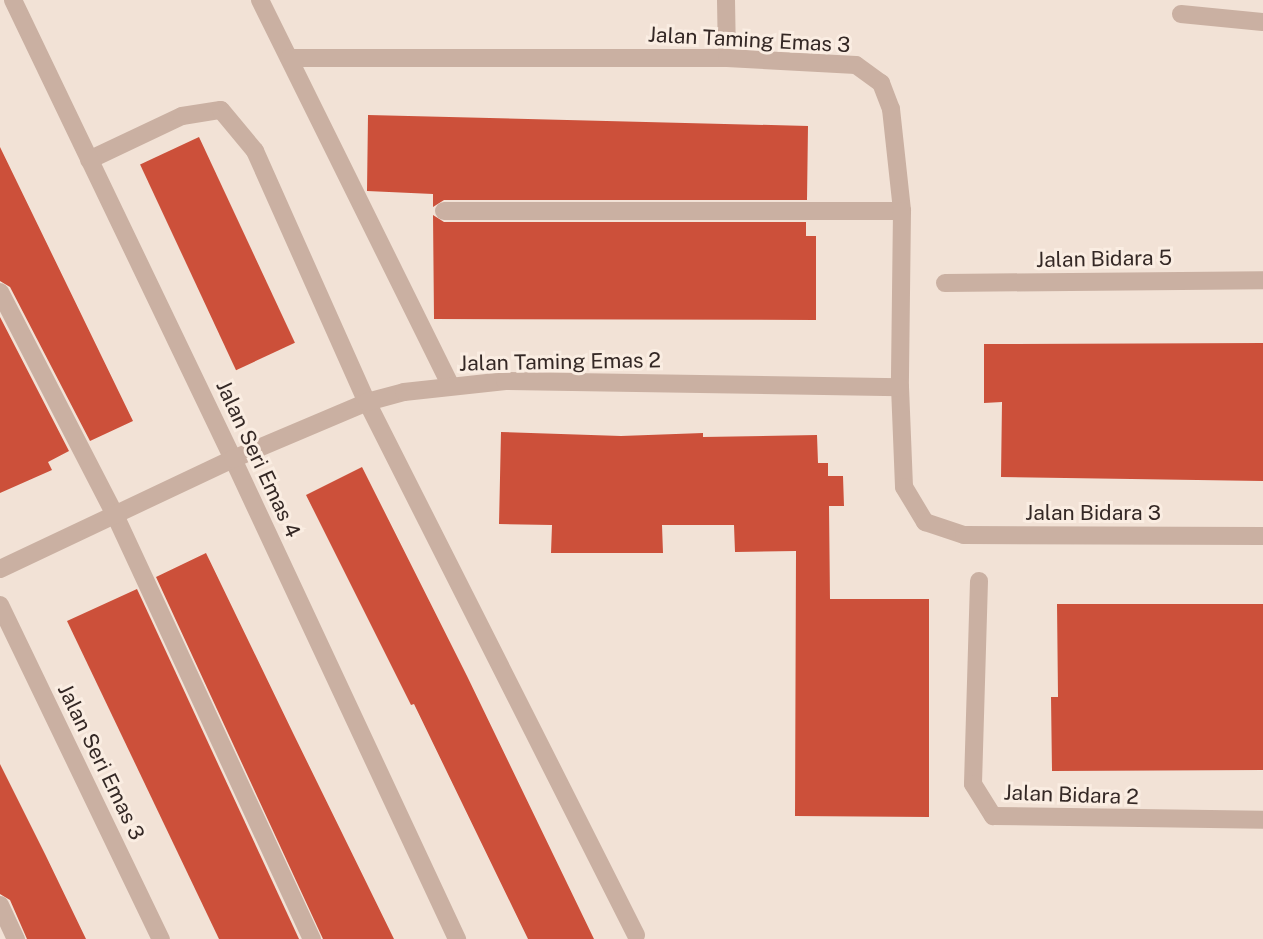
<!DOCTYPE html>
<html>
<head>
<meta charset="utf-8">
<style>
	body { margin:0 }
	#map { position:relative; width:1263px; height:939px; overflow:hidden; background:#f2e2d6; font-family:"Public Sans",sans-serif }
	div>[style] { position:absolute }
	.building>* { inset:0; background:#cc503a; transform-origin:0 0 }
	.lane>* { height:18px; margin:-9px; padding:0 9px; transform-origin:9px; border-radius:9px; background:#cab0a2 }
	.street>* { height:18px; margin:-9px; padding:0 9px; transform-origin:9px; border-radius:9px; background:#cab0a2 }
	span { translate:-50% -50%; white-space:nowrap; text-align:center; line-height:1.15; -webkit-text-stroke:6px #faede2; paint-order:stroke }
	.street-label { font-size:21px; color:#342825 }
</style>
</head>
<body>
<div id="map">
	<div class="building">
		<i style="clip-path:polygon(368px 115px,808px 126px,807px 200px,444px 200px,433px 207px,433px 194px,367px 191px)"></i>
		<i style="left:199px;top:137px;width:227px;height:65px;rotate:65deg"></i>
		<i style="clip-path:polygon(0 147px,133px 421px,90px 441px,10px 287px,0 281px)"></i>
		<i style="clip-path:polygon(433px 215px,444px 222px,806px 222px,806px 236px,816px 236px,816px 320px,434px 319px)"></i>
		<i style="clip-path:polygon(0 317px,69px 451px,48px 462px,52px 470px,0 493px)"></i>
		<i style="clip-path:polygon(1263px 343px,1263px 481px,1001px 477px,1002px 402px,984px 403px,984px 344px)"></i>
		<i style="clip-path:polygon(501px 432px,621px 436px,703px 433px,703px 437px,817px 435px,818px 463px,828px 463px,828px 476px,843px 476px,844px 506px,829px 506px,830px 599px,929px 599px,929px 817px,795px 816px,796px 551px,735px 552px,734px 525px,662px 525px,663px 553px,551px 553px,552px 525px,499px 524px)"></i>
		<i style="clip-path:polygon(362px 467px,467px 676px,594px 939px,528px 939px,414px 704px,411px 705px,306px 495px)"></i>
		<i style="clip-path:polygon(206px 553px,293px 733px,394px 939px,323px 939px,156px 577px)"></i>
		<i style="clip-path:polygon(137px 589px,299px 939px,219px 939px,67px 621px)"></i>
		<i style="clip-path:polygon(1057px 604px,1263px 604px,1263px 770px,1052px 771px,1051px 697px,1058px 697px)"></i>
		<i style="clip-path:polygon(0 764px,45px 854px,86px 939px,27px 939px,10px 900px,0 894px)"></i>
	</div>
	<div class="lane">
		<i style="left:260px;top:0;width:429px;rotate:63.7deg"></i>
		<i style="left:89px;top:160px;width:103px;rotate:-25.3deg"></i>
		<i style="left:182px;top:116px;width:39px;rotate:-9deg"></i>
		<i style="left:221px;top:110px;width:53px;rotate:50.3deg"></i>
		<i style="left:255px;top:151px;width:275px;rotate:66deg"></i>
		<i style="left:367px;top:402px;width:597px;rotate:63.22deg"></i>
		<i style="left:444px;top:211px;width:458px"></i>
		<i style="left:0;top:292px;width:251px;rotate:62.7deg"></i>
		<i style="left:115px;top:515px;width:468px;rotate:65.1deg"></i>
		<i style="left:0;top:905px;width:38px;rotate:65deg"></i>
	</div>
	<div class="street">
		<i style="left:13px;top:0;width:509px;rotate:64.39deg"></i>
		<i style="left:233px;top:459px;width:530px;rotate:64.98deg"></i>
		<i style="left:726px;top:0;width:58px;rotate:89deg"></i>
		<i style="left:1181px;top:14px;width:82px;rotate:5.6deg"></i>
		<i style="left:289px;top:58px;width:438px"></i>
		<i style="left:727px;top:58px;width:129px;rotate:3.1deg"></i>
		<i style="left:856px;top:65px;width:31px;rotate:36deg"></i>
		<i style="left:881px;top:83px;width:28px;rotate:69deg"></i>
		<i style="left:891px;top:109px;width:103px;rotate:83.8deg"></i>
		<i style="left:902px;top:211px;width:176px;rotate:90.7deg"></i>
		<i style="left:900px;top:387px;width:100px;rotate:87.7deg"></i>
		<i style="left:904px;top:487px;width:41px;rotate:59deg"></i>
		<i style="left:925px;top:522px;width:41px;rotate:18.4deg"></i>
		<i style="left:964px;top:535px;width:299px;rotate:0.2deg"></i>
		<i style="left:945px;top:283px;width:318px;rotate:-0.5deg"></i>
		<i style="left:0;top:569px;width:258px;rotate:-25.3deg"></i>
		<i style="left:233px;top:459px;width:146px;rotate:-23deg"></i>
		<i style="left:367px;top:402px;width:38px;rotate:-15deg"></i>
		<i style="left:404px;top:392px;width:102px;rotate:-6.2deg"></i>
		<i style="left:505px;top:381px;width:395px;rotate:0.9deg"></i>
		<i style="left:979px;top:581px;width:203px;rotate:91.7deg"></i>
		<i style="left:973px;top:784px;width:38px;rotate:58deg"></i>
		<i style="left:993px;top:816px;width:270px;rotate:0.8deg"></i>
		<i style="left:0;top:605px;width:371px;rotate:64.3deg"></i>
	</div>
	<div class="street-label">
		<span style="left:749px;top:40px;rotate:3deg">Jalan Taming Emas 3</span>
		<span style="left:1104px;top:259px;rotate:-1deg">Jalan Bidara 5</span>
		<span style="left:560px;top:362px;rotate:-1deg">Jalan Taming Emas 2</span>
		<span style="left:258px;top:459px;rotate:65deg">Jalan Seri Emas 4</span>
		<span style="left:1093px;top:513px">Jalan Bidara 3</span>
		<span style="left:101px;top:762px;rotate:64deg">Jalan Seri Emas 3</span>
		<span style="left:1071px;top:795px;rotate:2deg">Jalan Bidara 2</span>
	</div>
</div>
</body>
</html>
